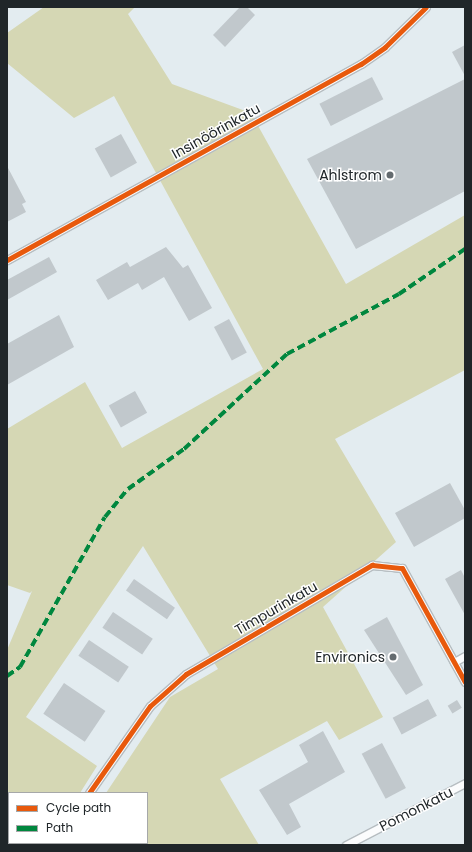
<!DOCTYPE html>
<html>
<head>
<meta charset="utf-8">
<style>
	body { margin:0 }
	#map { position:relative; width:472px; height:852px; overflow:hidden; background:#e3ecf0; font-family:Poppins,sans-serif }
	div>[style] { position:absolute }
	.green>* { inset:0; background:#d5d7b4 }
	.building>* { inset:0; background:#c1c8cc; transform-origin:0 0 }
	.roads { filter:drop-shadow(1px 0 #b6bdc1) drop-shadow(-1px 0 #b6bdc1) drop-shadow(0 1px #b6bdc1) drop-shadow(0 -1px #b6bdc1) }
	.minor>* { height:7px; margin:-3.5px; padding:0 3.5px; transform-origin:3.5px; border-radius:3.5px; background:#fbfcfd }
	.tertiary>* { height:9px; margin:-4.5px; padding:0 4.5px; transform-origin:4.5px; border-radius:4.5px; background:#fbfcfd }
	.quiet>* { height:4px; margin-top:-2px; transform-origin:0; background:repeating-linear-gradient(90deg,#00873e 0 8px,transparent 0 12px) }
	.cycleway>* { height:5px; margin:-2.5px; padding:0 2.5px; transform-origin:2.5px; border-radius:2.5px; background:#e8590c }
	.dots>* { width:11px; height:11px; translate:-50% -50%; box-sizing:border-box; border:2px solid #fff; border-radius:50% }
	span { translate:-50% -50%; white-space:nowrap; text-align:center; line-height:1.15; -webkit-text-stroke:3px #fff; paint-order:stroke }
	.street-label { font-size:14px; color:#202629 }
	.poi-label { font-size:14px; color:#202629 }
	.right { translate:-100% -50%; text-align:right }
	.frame { position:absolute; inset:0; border:8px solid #202629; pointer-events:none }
	.legend { position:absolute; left:8px; top:792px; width:140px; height:52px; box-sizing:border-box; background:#fff; border:1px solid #a6a8a9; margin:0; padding:5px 7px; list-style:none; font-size:12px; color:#202629 }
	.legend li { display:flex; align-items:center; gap:8px; height:20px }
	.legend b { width:20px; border:1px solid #a6a8a9 }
</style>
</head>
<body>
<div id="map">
	<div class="green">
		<i style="clip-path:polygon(44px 7px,135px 7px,128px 14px,172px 84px,251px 113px,346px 284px,465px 215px,465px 370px,335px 439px,396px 542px,323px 607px,383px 717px,339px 740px,327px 721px,220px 779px,259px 845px,27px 843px,147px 843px,147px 793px,106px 793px,170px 697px,218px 669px,143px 546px,26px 717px,97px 766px,80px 793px,9px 793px,7px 829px,7px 650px,32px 591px,30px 593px,7px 585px,7px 429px,85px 382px,122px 448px,263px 369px,114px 96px,74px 118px,7px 63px,7px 33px)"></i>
	</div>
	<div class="building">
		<i style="clip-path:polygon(240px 7px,247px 7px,255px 15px,225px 47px,213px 35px)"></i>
		<i style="clip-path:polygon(465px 45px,465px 76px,452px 52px)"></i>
		<i style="left:372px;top:77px;width:25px;height:59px;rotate:63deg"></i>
		<i style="clip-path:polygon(465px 79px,465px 191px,356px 249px,307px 159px)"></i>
		<i style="left:121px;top:134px;width:33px;height:30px;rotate:61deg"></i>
		<i style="clip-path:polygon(7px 166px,26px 202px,22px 204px,26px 212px,7px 222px)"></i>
		<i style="clip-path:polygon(166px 247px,183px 268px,188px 265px,212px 308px,189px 321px,164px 277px,142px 290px,138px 283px,108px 300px,96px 280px,127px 262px,130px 267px)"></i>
		<i style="clip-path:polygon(49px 257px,57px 272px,7px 300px,7px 280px)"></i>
		<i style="clip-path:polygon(59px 315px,74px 347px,7px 385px,7px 344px)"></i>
		<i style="left:229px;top:319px;width:38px;height:17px;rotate:62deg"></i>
		<i style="left:135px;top:391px;width:25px;height:30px;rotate:61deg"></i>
		<i style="clip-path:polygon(450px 483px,465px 510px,465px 518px,414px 547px,395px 513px)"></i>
		<i style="clip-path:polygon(461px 570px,465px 578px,465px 615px,445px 579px)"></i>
		<i style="left:134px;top:579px;width:50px;height:14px;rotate:35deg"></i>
		<i style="left:113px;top:612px;width:48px;height:19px;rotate:34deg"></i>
		<i style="clip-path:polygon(387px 617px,423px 685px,406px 695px,364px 630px)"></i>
		<i style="left:89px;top:640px;width:48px;height:19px;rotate:34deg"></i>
		<i style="left:64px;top:683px;width:50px;height:37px;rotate:34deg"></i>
		<i style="left:428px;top:699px;width:19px;height:40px;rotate:62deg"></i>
		<i style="left:457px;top:700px;width:9px;height:11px;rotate:58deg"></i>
		<i style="clip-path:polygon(323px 731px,345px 772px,289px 804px,301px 827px,287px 835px,259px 790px,308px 762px,299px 745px)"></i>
		<i style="left:382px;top:743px;width:51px;height:23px;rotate:62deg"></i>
	</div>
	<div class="roads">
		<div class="minor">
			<i style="left:7px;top:260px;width:405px;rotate:-29deg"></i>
			<i style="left:361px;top:64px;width:29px;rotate:-35deg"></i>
			<i style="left:385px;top:47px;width:57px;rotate:-44.3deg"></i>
			<i style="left:454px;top:662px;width:13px;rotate:-29deg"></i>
			<i style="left:89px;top:793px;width:106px;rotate:-55deg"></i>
			<i style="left:150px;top:706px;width:48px;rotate:-41.6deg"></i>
			<i style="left:186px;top:674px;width:216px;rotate:-30.4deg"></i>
			<i style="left:372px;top:565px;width:30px;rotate:6deg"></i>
			<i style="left:402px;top:568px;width:130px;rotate:61.1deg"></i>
			<i style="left:53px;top:845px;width:2px;rotate:-63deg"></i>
			<i style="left:346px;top:845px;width:134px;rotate:-27.5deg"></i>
		</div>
		<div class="tertiary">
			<i style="left:12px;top:843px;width:3px;rotate:45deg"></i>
		</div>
	</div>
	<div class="quiet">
		<i style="left:7px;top:676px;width:16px;rotate:-35deg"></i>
		<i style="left:20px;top:667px;width:172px;rotate:-60.5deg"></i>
		<i style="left:105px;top:517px;width:36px;rotate:-51deg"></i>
		<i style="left:128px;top:489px;width:69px;rotate:-35.5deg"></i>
		<i style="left:184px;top:449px;width:140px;rotate:-42.7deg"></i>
		<i style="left:287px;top:354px;width:127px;rotate:-28.2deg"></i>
		<i style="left:399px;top:294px;width:80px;rotate:-34.3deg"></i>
	</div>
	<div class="cycleway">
		<i style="left:7px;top:260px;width:405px;rotate:-29deg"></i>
		<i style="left:361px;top:64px;width:29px;rotate:-35deg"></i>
		<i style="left:385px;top:47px;width:57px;rotate:-44.3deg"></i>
		<i style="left:89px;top:793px;width:106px;rotate:-55deg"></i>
		<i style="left:150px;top:706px;width:48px;rotate:-41.6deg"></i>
		<i style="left:186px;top:674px;width:216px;rotate:-30.4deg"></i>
		<i style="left:372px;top:565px;width:30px;rotate:6deg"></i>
		<i style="left:402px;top:568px;width:130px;rotate:61.1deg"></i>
	</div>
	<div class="dots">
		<i style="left:390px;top:175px;background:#646b6f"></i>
		<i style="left:393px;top:657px;background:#646b6f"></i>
	</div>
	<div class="street-label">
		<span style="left:216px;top:131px;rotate:-29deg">Insinöörinkatu</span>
		<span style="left:276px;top:608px;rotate:-30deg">Timpurinkatu</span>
		<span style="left:416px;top:809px;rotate:-27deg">Pomonkatu</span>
	</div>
	<div class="poi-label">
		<span class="right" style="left:382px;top:175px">Ahlstrom</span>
		<span class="right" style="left:385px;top:657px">Environics</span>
	</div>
	<div class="frame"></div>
	<ul class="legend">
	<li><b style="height:5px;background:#e8590c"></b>Cycle path</li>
	<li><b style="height:5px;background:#00873e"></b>Path</li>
	</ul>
</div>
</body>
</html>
